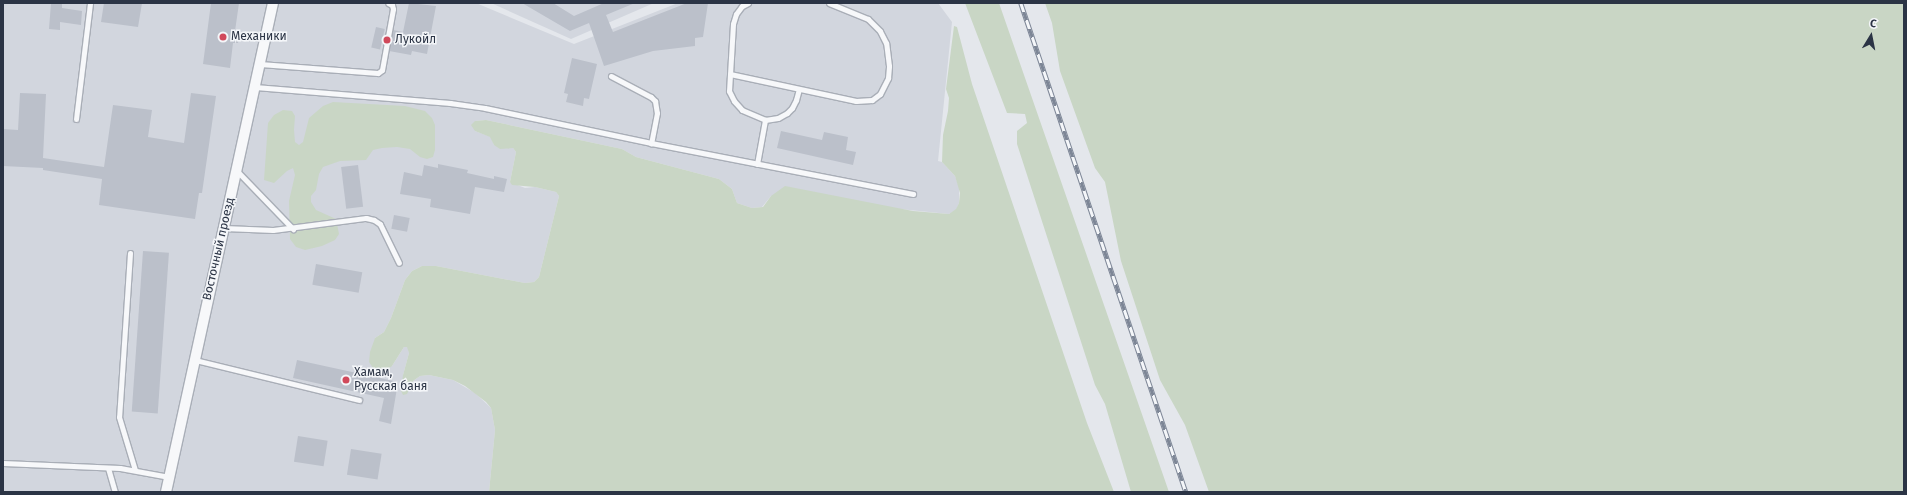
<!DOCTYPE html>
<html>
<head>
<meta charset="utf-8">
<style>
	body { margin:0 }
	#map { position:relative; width:1907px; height:495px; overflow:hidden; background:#e4e7ec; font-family:"Fira Sans",sans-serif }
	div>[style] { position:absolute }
	.built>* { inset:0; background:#d2d6de }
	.green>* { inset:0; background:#c9d6c5 }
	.building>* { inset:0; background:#bbc0ca; transform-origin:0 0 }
	.roads { filter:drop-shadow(1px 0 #a9aeb7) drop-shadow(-1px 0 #a9aeb7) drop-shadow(0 1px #a9aeb7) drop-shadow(0 -1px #a9aeb7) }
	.lane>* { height:5px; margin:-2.5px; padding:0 2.5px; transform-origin:2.5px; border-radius:2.5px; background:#f7f8fa }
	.street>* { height:10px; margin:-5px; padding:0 5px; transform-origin:5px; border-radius:5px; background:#f7f8fa }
	.rail>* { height:4.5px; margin-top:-2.25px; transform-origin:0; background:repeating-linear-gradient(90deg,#f4f6f9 0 9px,#7d8696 0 18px); box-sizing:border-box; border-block:1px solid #7d8696 }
	.dots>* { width:11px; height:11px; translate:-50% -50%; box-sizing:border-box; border:2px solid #f4f6f9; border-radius:50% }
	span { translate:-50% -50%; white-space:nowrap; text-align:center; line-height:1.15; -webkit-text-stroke:3px #f4f6f9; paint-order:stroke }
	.poi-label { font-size:12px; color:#2b3445 }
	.left { translate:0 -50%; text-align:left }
	.street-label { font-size:12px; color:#2b3445 }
	.frame { position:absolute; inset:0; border:4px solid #2b3445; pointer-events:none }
	.north { position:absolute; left:1851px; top:16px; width:40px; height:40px; -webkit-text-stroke:3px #f4f6f9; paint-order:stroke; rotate:10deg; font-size:11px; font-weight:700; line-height:16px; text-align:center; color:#2b3445 }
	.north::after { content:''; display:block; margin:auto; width:14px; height:18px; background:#2b3445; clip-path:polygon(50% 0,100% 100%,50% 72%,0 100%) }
</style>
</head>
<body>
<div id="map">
	<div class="built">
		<i style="clip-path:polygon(3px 3px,476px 3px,574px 44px,678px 3px,938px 3px,952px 22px,938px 161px,942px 162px,955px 176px,959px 187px,959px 203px,956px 210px,949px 214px,771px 196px,762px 207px,752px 208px,737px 203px,732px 189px,719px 179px,636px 157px,622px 149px,486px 120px,475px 121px,475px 131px,491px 137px,494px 145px,513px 148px,516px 152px,510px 182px,525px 188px,535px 187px,556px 192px,559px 196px,539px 277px,534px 282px,525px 283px,436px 266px,422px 266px,412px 271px,405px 280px,391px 318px,384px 332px,375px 338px,392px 366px,404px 347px,408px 347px,409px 353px,403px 375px,410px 386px,413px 381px,420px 376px,429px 375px,453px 380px,475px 393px,491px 408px,495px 430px,489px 492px,3px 492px)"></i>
		<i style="clip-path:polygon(491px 3px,654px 3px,571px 39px)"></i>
	</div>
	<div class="green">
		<i style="clip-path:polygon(965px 3px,999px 3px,1169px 492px,1131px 492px,1105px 404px,1095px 385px,1017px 144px,1017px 131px,1027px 123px,1025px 114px,1007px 113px)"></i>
		<i style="clip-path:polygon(1045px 3px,1904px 3px,1904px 492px,1209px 492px,1185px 425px,1160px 380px,1121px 261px,1105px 182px,1095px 168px,1060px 71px,1052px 23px)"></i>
		<i style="clip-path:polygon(954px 26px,957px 27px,972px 84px,1087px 423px,1114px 492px,489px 492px,495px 430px,491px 408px,486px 402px,465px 386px,453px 380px,429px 375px,420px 376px,413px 381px,407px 394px,403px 395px,401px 391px,403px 375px,409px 353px,407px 347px,404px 347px,392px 366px,384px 372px,375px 371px,369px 362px,370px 352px,375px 338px,384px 332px,391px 318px,405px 280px,412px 271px,422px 266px,436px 266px,525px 283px,534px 282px,539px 277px,559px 196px,556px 192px,535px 187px,512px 185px,510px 182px,516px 152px,513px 148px,500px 149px,494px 145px,490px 137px,475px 131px,471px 125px,475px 121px,486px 120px,622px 149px,636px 157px,719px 179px,732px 189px,737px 203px,752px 208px,763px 207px,771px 196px,785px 186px,913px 211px,949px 214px,956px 209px,959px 203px,960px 193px,955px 176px,942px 162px,943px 135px,948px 111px,949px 98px,946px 89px)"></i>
		<i style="clip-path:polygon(333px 102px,405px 106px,425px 111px,432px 118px,435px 125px,435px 150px,433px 157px,427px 159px,420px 157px,410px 149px,397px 147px,382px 148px,373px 150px,366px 160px,340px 161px,323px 167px,319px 174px,316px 190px,311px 196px,311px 202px,316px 210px,336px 219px,339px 234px,335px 240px,322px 246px,305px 250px,296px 247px,290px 239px,289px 201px,295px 175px,293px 168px,287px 171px,274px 183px,264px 180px,268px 123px,274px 115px,283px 110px,292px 111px,295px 116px,294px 130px,295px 142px,299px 145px,303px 142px,309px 118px,323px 106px)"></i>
	</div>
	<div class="building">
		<i style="clip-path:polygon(51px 3px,62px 3px,62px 8px,82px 11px,81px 25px,60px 22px,60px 30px,49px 29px)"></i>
		<i style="clip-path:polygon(104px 3px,142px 3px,138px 27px,101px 22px)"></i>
		<i style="clip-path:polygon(211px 3px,239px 3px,235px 31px,240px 31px,238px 43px,233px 43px,230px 68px,203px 64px)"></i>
		<i style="clip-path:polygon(409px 3px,436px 6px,427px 54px,412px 51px,411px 55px,389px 51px,393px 30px,403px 32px)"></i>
		<i style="clip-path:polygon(522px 3px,553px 3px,574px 16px,604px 3px,635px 3px,606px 15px,613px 32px,687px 3px,708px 3px,703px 37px,695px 38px,695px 46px,653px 51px,604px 66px,589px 23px,570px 31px)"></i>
		<i style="left:376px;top:27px;width:9px;height:21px;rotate:13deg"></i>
		<i style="clip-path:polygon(572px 58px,597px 64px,589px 99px,584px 98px,583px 106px,566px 102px,568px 94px,564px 93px)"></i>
		<i style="clip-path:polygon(20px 93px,46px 94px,43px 158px,104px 167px,113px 105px,152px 110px,148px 137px,184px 143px,191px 93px,216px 96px,202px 193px,199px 193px,195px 219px,99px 205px,102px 179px,43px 170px,43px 168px,3px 166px,3px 129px,18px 130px)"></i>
		<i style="clip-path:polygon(781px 131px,822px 140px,824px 132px,848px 137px,846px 150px,856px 152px,853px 165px,777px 148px)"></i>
		<i style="clip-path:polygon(438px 164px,468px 170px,467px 173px,494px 179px,494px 176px,507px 179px,504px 192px,475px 187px,470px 214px,430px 207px,431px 199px,400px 194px,404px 172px,422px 176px,424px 165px,438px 168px)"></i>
		<i style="left:358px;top:165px;width:42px;height:17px;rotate:83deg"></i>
		<i style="left:394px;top:215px;width:16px;height:14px;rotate:11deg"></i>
		<i style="left:143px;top:251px;width:26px;height:161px;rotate:4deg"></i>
		<i style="left:316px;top:264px;width:47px;height:21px;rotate:10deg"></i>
		<i style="clip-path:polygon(297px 360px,398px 382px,391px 424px,379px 421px,384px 398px,293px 378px)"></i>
		<i style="left:298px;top:436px;width:30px;height:26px;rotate:9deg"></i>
		<i style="left:351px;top:449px;width:31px;height:26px;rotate:9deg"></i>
	</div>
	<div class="roads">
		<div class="lane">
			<i style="left:748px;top:3px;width:7px;rotate:153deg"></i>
			<i style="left:742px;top:6px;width:10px;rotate:127deg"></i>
			<i style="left:736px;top:14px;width:10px;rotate:107deg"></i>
			<i style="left:733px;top:24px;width:67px;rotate:93.4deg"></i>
			<i style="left:729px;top:91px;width:11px;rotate:63deg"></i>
			<i style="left:734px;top:101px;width:12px;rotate:48deg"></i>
			<i style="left:742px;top:110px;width:25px;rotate:23deg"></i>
			<i style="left:765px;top:120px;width:13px;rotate:-9deg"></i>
			<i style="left:778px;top:118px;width:10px;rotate:-29deg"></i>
			<i style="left:787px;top:113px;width:7px;rotate:-45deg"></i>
			<i style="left:792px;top:108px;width:9px;rotate:-63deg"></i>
			<i style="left:796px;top:100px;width:11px;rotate:-75deg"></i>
			<i style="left:260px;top:64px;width:118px;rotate:4.4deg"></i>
			<i style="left:378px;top:73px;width:5px;rotate:-37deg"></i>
			<i style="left:382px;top:70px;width:62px;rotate:-79.8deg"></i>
			<i style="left:393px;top:9px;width:4px;rotate:-104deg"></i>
			<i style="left:392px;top:5px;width:4px;rotate:-153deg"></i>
			<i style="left:730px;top:74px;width:129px;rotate:12.1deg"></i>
			<i style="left:856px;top:101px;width:16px;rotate:-4deg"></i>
			<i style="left:872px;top:100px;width:10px;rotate:-37deg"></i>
			<i style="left:880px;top:94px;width:18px;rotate:-63deg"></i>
			<i style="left:888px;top:78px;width:12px;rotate:-85deg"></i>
			<i style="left:889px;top:66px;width:23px;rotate:-97deg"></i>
			<i style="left:886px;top:43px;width:13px;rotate:-117deg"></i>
			<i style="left:880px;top:31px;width:17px;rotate:-135deg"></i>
			<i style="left:868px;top:19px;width:42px;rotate:-157.7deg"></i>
			<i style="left:611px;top:76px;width:45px;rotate:27.7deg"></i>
			<i style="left:651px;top:97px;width:6px;rotate:45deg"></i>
			<i style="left:655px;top:101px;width:12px;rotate:81deg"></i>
			<i style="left:657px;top:113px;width:31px;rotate:101deg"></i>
			<i style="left:255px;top:87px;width:196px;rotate:4.7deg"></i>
			<i style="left:450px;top:103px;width:35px;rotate:8deg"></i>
			<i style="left:485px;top:108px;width:170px;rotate:11.9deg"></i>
			<i style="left:651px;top:143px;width:267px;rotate:11deg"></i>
			<i style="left:76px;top:119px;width:117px;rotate:-83.1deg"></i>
			<i style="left:757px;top:164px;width:45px;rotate:-79.7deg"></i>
			<i style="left:237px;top:171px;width:81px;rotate:46deg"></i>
			<i style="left:224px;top:228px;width:49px;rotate:2.3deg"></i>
			<i style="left:273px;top:230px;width:94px;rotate:-7.4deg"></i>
			<i style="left:366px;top:218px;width:8px;rotate:14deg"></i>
			<i style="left:374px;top:220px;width:7px;rotate:34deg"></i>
			<i style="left:380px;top:224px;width:43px;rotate:64deg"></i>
			<i style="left:130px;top:253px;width:164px;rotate:93.8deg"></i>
			<i style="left:119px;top:417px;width:55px;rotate:73.2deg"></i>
			<i style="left:195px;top:360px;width:169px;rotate:13.7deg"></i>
			<i style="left:3px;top:463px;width:117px;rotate:2.4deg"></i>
			<i style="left:120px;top:468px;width:50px;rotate:10.4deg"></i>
			<i style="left:108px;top:468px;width:25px;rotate:74deg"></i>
		</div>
		<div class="street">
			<i style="left:166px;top:492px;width:501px;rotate:-77.66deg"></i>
		</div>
	</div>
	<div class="rail">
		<i style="left:1021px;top:3px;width:516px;rotate:71.35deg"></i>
	</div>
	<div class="dots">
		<i style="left:223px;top:37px;background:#d1495b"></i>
		<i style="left:387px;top:40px;background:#d1495b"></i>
		<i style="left:346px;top:380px;background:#d1495b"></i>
	</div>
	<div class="poi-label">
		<span class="left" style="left:231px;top:37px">Механики</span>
		<span class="left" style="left:395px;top:40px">Лукойл</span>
		<span class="left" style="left:354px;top:380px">Хамам,<br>Русская баня</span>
	</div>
	<div class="street-label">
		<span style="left:219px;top:249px;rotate:-77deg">Восточный проезд</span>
	</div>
	<div class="frame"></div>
	<div class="north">С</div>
</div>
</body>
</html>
